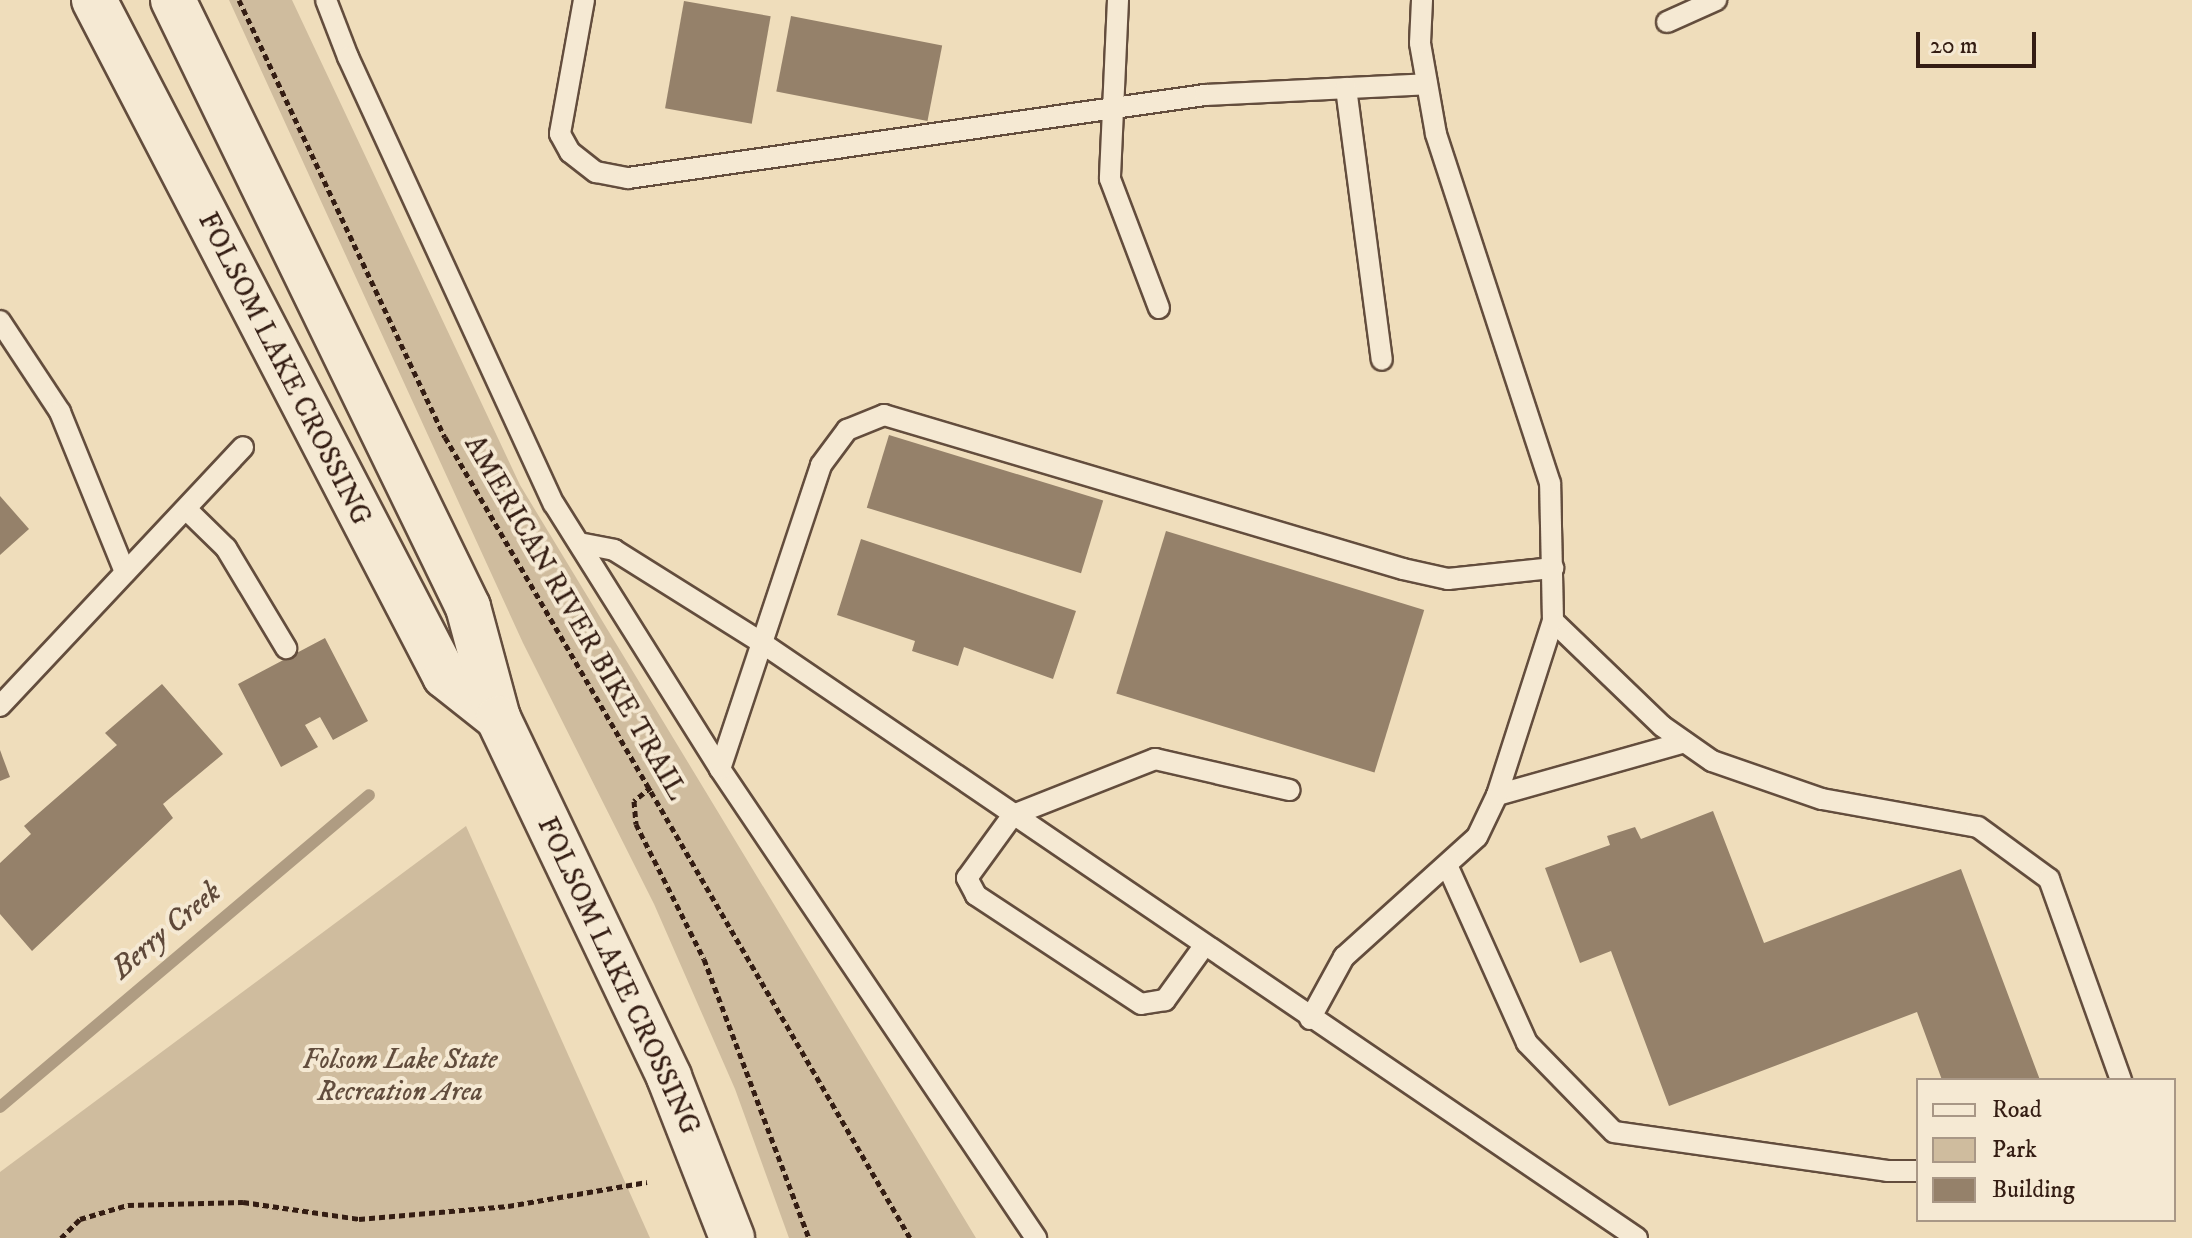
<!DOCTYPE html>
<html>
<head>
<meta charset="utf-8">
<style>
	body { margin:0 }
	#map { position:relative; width:2192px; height:1238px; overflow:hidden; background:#efddbb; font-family:"IM FELL DW Pica",serif }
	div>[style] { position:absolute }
	.green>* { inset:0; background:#cfbc9e }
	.stream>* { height:12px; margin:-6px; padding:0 6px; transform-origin:6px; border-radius:6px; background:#af9c82 }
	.building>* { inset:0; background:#95816a; transform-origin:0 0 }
	.path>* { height:5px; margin-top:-2.5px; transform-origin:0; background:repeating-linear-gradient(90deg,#341d13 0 6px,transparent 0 10px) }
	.roads { filter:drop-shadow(2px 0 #634d3d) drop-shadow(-2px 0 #634d3d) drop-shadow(0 2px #634d3d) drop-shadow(0 -2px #634d3d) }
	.service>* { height:20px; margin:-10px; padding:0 10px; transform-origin:10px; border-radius:10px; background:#f5e9d3 }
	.secondary>* { height:44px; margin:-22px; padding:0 22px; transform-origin:22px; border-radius:22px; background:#f5e9d3 }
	span { translate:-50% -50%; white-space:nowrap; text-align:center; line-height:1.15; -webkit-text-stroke:8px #f5e9d3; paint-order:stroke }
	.street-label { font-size:28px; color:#341d13 }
	.park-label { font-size:28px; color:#624d3d; font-style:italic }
	.water-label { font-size:30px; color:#5f493a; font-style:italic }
	.legend { position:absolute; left:1916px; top:1078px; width:260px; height:144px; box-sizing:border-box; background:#f5e9d3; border:2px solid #a89786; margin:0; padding:10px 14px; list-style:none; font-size:24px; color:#341d13 }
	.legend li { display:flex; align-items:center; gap:16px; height:40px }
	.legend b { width:40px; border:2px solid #a89786 }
	.scale { position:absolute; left:1916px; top:32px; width:120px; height:36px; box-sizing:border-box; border:4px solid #341d13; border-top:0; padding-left:10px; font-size:24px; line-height:28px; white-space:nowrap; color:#341d13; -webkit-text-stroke:6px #f5e9d3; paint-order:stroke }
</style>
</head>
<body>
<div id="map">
	<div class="green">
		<i style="clip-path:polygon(229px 0,292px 0,520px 485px,976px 1238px,789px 1238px,735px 1089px,654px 904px,523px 643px)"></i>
		<i style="clip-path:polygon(466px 826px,650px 1238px,0 1238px,0 1172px)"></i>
	</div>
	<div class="stream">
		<i style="left:0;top:1107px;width:483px;rotate:-40.2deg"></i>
	</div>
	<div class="building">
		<i style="left:684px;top:1px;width:88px;height:109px;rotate:10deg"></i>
		<i style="left:791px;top:16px;width:154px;height:77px;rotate:11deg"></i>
		<i style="left:889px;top:435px;width:224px;height:76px;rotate:17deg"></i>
		<i style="clip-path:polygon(0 496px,29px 529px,0 555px)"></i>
		<i style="left:1166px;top:531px;width:270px;height:170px;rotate:17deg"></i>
		<i style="clip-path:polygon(861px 539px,1076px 611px,1053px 679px,964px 647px,958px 666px,912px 651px,915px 641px,837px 615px)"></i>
		<i style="clip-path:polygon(325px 638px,368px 721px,333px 740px,320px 717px,305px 725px,318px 747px,281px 767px,238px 684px)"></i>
		<i style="clip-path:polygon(162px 684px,223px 754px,163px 804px,173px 818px,32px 951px,0 914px,0 863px,31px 834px,24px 826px,117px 745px,105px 733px)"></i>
		<i style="clip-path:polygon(0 750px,10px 777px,0 781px)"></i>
		<i style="clip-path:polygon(1713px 811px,1764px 943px,1961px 869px,2040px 1080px,1942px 1080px,1917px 1012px,1669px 1106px,1611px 951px,1580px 963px,1545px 868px,1610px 845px,1607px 836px,1635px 827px,1641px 839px)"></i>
	</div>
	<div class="path">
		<i style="left:239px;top:0;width:483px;rotate:64.8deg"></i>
		<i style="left:445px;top:437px;width:926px;rotate:59.86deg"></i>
		<i style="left:651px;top:787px;width:22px;rotate:141deg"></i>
		<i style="left:634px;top:801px;width:23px;rotate:85deg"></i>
		<i style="left:636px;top:824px;width:151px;rotate:63.3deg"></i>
		<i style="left:704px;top:959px;width:298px;rotate:69.4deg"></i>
		<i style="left:61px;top:1238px;width:27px;rotate:-45deg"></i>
		<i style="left:80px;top:1219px;width:50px;rotate:-16.3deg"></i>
		<i style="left:128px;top:1205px;width:115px;rotate:-1.5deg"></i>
		<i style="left:243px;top:1202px;width:117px;rotate:8.3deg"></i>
		<i style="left:359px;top:1219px;width:150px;rotate:-5deg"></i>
		<i style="left:508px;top:1206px;width:141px;rotate:-9.8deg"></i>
	</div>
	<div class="roads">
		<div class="service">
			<i style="left:326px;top:0;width:61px;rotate:68.9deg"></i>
			<i style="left:348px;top:57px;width:492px;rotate:65.3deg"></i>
			<i style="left:554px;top:504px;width:313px;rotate:57.9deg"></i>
			<i style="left:720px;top:769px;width:566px;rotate:56.03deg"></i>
			<i style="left:584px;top:0;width:136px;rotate:100.2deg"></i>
			<i style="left:560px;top:134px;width:21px;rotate:61deg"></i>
			<i style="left:570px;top:152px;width:33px;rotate:38deg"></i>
			<i style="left:596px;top:172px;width:33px;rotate:11deg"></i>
			<i style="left:628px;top:178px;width:583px;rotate:-8.19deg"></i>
			<i style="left:1205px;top:95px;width:222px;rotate:-2.8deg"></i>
			<i style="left:1118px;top:0;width:179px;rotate:92.6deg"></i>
			<i style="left:1110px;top:179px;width:138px;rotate:69.2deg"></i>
			<i style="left:1667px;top:22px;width:54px;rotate:-24.2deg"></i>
			<i style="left:1346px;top:88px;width:274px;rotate:82.5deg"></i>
			<i style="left:0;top:321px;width:109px;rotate:56.6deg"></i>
			<i style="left:60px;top:412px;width:173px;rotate:67.9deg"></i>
			<i style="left:186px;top:509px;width:56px;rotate:44.3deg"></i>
			<i style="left:226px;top:548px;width:117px;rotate:59deg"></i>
			<i style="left:579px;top:543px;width:36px;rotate:11deg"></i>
			<i style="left:614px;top:550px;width:175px;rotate:32.1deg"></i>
			<i style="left:762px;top:643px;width:1058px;rotate:34.22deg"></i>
			<i style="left:1553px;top:621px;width:151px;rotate:43.9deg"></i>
			<i style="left:1662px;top:726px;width:61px;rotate:35deg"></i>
			<i style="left:1712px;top:761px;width:116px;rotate:19.1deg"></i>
			<i style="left:1822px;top:799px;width:158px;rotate:10.2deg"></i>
			<i style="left:1978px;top:827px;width:88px;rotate:36.2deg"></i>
			<i style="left:2049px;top:879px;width:214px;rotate:70.3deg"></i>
			<i style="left:0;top:706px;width:355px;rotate:-46.8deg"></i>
			<i style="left:720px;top:769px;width:320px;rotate:-71.6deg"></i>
			<i style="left:821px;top:465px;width:44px;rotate:-53.4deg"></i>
			<i style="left:847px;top:430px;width:40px;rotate:-22deg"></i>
			<i style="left:884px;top:415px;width:541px;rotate:16.53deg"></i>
			<i style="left:1403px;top:569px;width:46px;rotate:12.5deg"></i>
			<i style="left:1448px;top:579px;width:106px;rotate:-6deg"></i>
			<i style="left:1497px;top:795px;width:195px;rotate:-15.7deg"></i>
			<i style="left:1447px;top:865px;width:195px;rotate:65.8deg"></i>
			<i style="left:1527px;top:1043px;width:124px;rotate:45.7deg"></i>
			<i style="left:1614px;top:1132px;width:276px;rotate:8.1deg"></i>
			<i style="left:1887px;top:1171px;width:31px"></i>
			<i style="left:1204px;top:946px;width:67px;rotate:125.8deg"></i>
			<i style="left:1165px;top:1000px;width:24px;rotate:171deg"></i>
			<i style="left:1141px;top:1004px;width:198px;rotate:-146.6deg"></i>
			<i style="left:976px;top:895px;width:19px;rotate:-118deg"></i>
			<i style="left:967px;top:878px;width:78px;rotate:-53.9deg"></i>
			<i style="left:1013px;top:815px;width:153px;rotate:-21.5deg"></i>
			<i style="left:1155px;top:759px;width:138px;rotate:13deg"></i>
			<i style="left:1310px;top:1019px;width:71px;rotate:-61.3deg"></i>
			<i style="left:1344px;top:957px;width:179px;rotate:-42.1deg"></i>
			<i style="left:1477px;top:837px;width:47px;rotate:-64.5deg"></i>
			<i style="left:1497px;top:795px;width:183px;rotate:-72.2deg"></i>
			<i style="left:1553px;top:621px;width:138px;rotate:-91.2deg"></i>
			<i style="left:1550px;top:483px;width:367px;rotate:-108.1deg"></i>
			<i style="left:1436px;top:134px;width:92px;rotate:-100deg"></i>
			<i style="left:1420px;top:43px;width:43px;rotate:-87.3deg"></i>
		</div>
		<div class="secondary">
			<i style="left:94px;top:0;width:762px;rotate:62.56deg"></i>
			<i style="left:445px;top:676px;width:68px;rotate:38.4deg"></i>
			<i style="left:173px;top:0;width:675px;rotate:64.08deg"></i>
			<i style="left:468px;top:607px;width:115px;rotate:74.9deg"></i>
			<i style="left:498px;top:718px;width:398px;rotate:64.5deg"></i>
			<i style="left:669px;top:1077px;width:173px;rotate:68.6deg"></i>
		</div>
	</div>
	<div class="street-label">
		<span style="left:284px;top:369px;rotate:63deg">FOLSOM LAKE CROSSING</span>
		<span style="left:575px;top:618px;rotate:60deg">AMERICAN RIVER BIKE TRAIL</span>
		<span style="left:618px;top:976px;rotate:65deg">FOLSOM LAKE CROSSING</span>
	</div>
	<div class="park-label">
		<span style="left:400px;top:1076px">Folsom Lake State<br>Recreation Area</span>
	</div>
	<div class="water-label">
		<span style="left:167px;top:931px;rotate:-40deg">Berry Creek</span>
	</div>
	<ul class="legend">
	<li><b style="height:10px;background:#f5e9d3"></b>Road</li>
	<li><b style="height:22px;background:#cfbc9e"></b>Park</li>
	<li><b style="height:22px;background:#95816a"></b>Building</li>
	</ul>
	<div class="scale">20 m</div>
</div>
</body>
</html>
